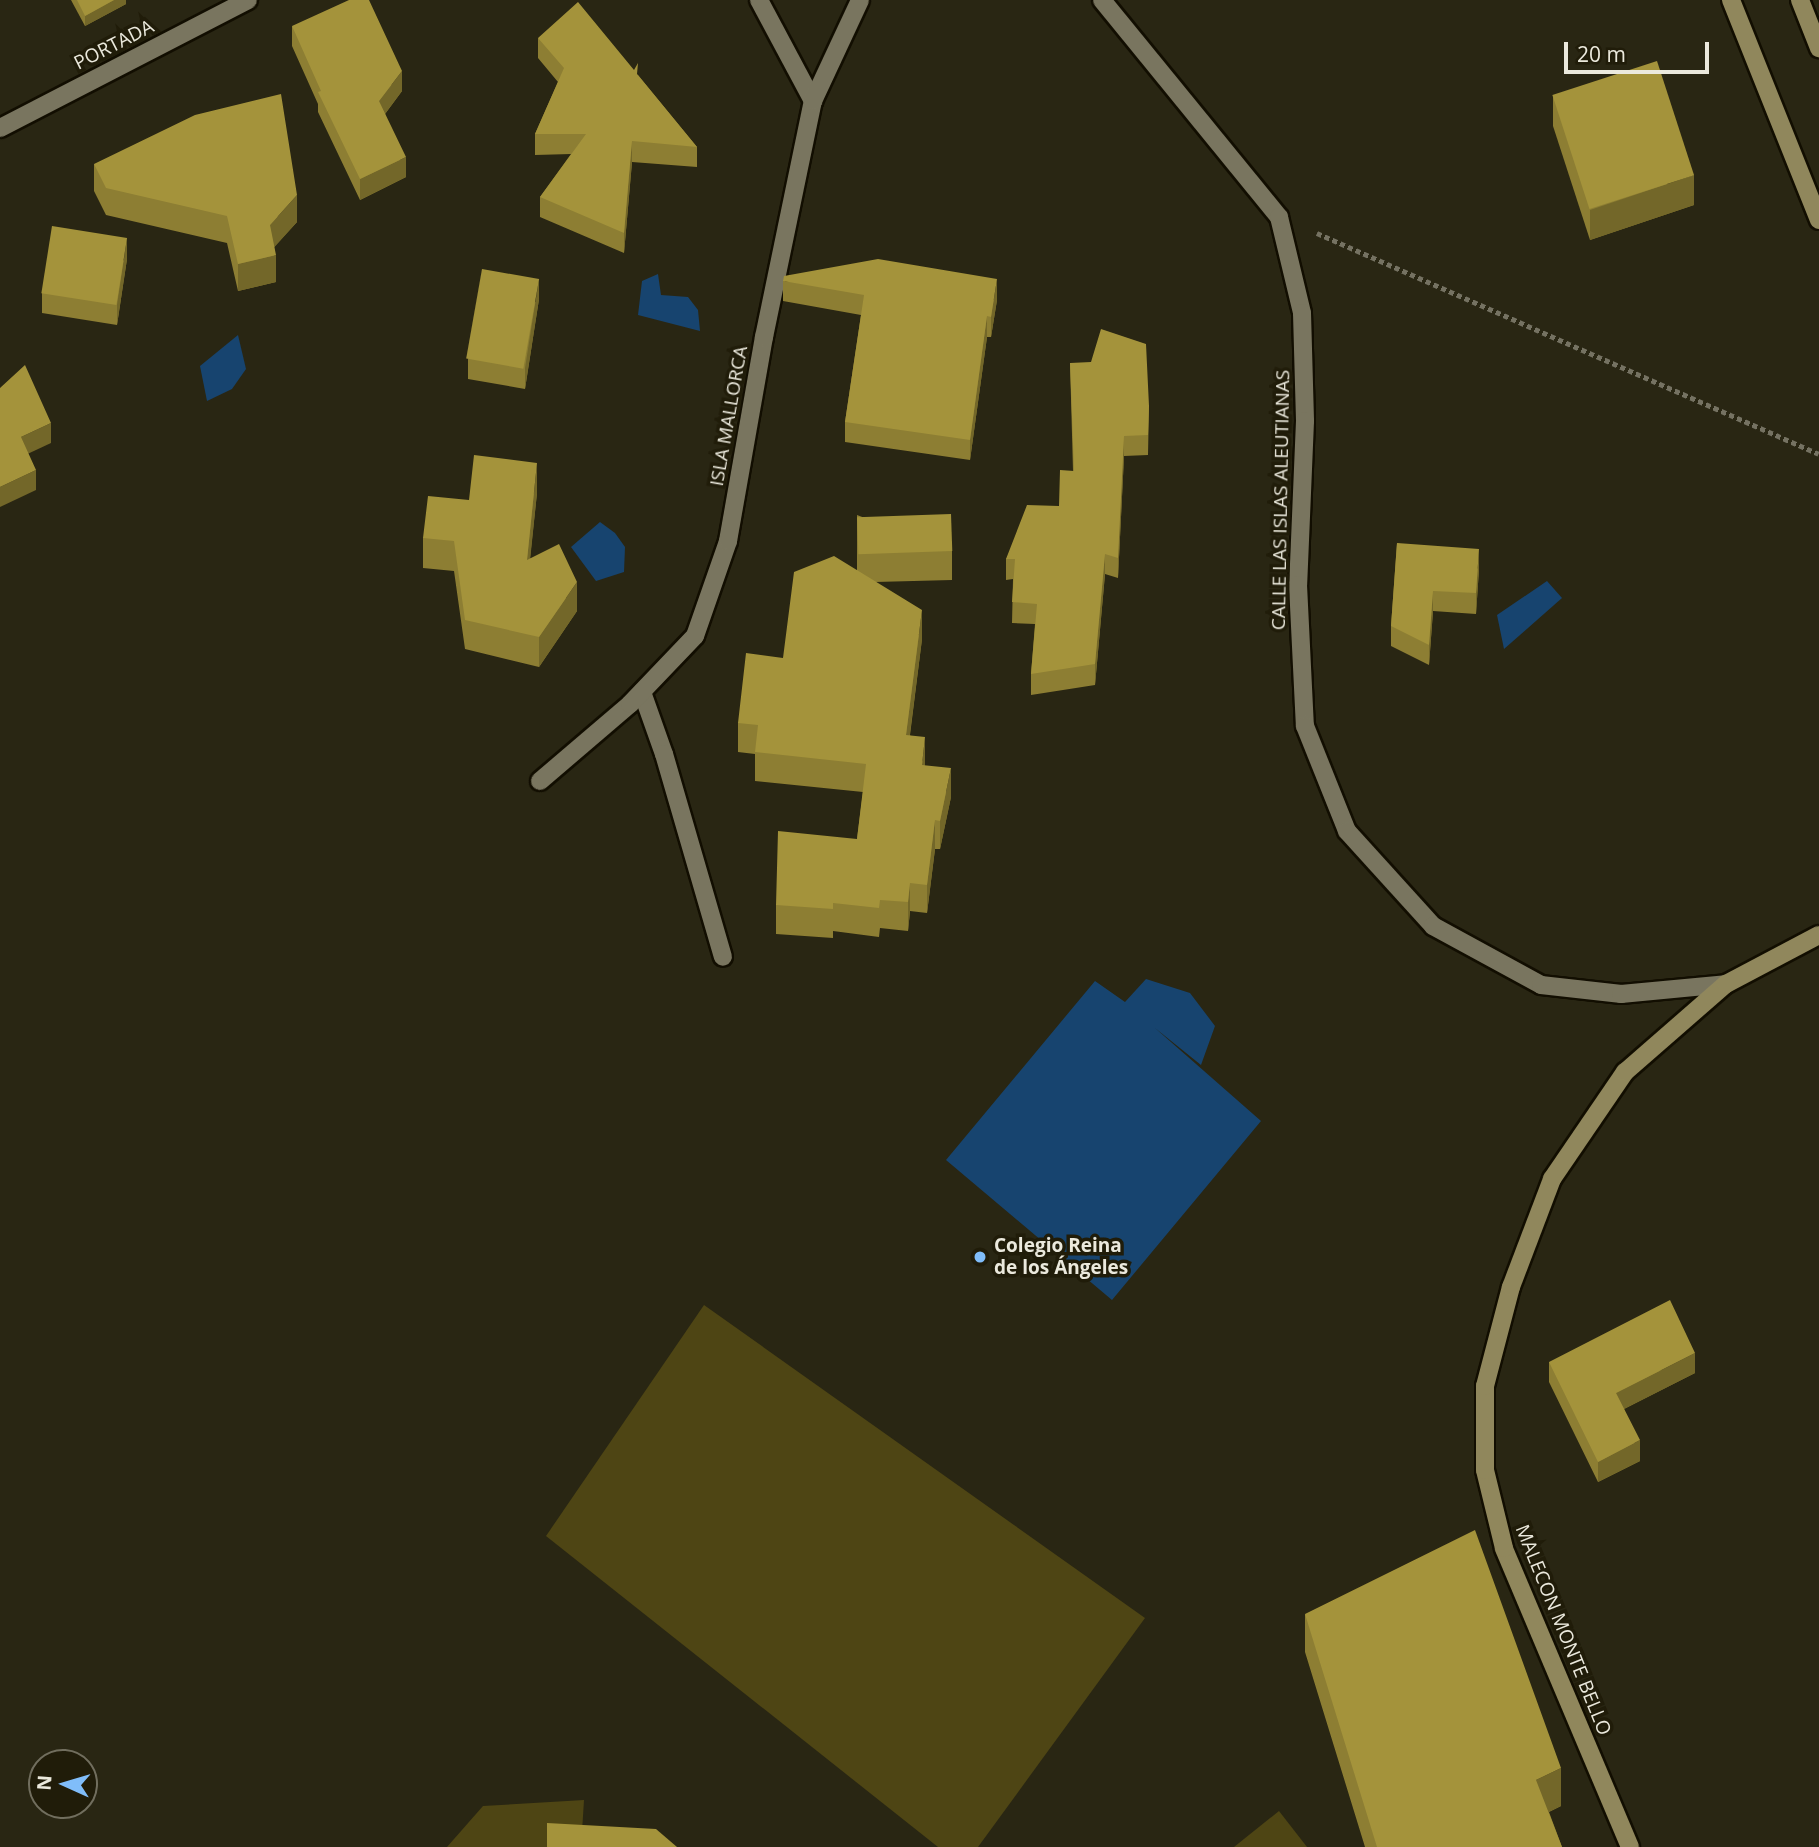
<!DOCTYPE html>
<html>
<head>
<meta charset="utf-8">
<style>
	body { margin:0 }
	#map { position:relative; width:1819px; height:1847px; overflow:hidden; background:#292613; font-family:"Open Sans",sans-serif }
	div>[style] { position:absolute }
	.green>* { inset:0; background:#4e4514 }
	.water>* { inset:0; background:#17446f }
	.path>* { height:4.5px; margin-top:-2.25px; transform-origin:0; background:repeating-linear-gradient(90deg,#757262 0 5px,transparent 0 8.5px) }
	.roads { filter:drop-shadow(2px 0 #120e01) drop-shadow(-2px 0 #120e01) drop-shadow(0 2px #120e01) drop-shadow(0 -2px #120e01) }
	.lane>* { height:18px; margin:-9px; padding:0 9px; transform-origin:9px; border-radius:9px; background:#79755f }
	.street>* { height:18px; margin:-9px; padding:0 9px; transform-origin:9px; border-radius:9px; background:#79755f }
	.secondary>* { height:18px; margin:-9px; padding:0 9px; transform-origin:9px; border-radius:9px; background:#90875c }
	.wall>* { inset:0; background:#8d7e33 }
	.shaded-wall>* { inset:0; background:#736729 }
	.building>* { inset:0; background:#a4933b; transform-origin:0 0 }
	.dots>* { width:19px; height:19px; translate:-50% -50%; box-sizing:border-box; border:4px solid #201c09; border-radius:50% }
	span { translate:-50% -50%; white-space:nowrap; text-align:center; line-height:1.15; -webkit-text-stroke:7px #201c09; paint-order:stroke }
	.street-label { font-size:19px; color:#ebe9dd }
	.poi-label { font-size:19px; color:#ebe9dd; font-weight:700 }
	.left { translate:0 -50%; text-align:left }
	.north { position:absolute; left:28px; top:1749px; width:70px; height:70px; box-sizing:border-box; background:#201c09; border:2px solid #716e5e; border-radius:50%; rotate:274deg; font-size:19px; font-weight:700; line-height:28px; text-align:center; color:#ebe9dd }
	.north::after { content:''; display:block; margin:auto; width:24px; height:32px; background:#80bdfa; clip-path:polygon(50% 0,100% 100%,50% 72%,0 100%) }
	.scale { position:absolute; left:1564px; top:42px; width:145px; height:32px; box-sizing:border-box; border:4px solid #ebe9dd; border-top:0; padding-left:9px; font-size:21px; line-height:24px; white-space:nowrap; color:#ebe9dd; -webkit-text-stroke:5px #201c09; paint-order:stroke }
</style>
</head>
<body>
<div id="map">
	<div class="green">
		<i style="clip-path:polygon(704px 1305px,1145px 1618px,978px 1847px,938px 1847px,546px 1536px)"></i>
		<i style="clip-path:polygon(584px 1800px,581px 1847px,447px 1847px,483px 1806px)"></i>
		<i style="clip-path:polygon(1279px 1811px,1307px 1847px,1234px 1847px)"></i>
	</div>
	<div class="water">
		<i style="clip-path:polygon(658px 274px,661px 295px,688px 297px,698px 310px,700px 331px,638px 315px,642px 281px)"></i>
		<i style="clip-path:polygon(238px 335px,246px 369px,232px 389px,207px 401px,200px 366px)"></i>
		<i style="clip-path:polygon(600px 522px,615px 533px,625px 547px,624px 572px,596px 581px,571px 547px)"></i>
		<i style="clip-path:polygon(1547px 581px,1562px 598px,1504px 649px,1497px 615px)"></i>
		<i style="clip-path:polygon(1146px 979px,1190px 993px,1215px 1026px,1201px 1065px,1155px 1028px,1261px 1121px,1112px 1300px,946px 1160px,1095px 981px,1125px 1002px)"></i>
	</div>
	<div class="path">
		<i style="left:1317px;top:233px;width:548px;rotate:23.76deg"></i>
	</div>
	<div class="roads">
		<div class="lane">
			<i style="left:642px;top:692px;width:66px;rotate:70.5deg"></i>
			<i style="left:664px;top:754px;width:211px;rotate:73.8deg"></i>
		</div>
		<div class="street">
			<i style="left:759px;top:0;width:115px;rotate:61.9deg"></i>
			<i style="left:1102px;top:0;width:280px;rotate:50.8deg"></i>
			<i style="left:1279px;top:217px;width:99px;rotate:76.5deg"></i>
			<i style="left:1302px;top:313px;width:108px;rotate:88.4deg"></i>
			<i style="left:1305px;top:421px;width:164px;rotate:92.4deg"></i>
			<i style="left:1298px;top:585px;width:141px;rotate:87.2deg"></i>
			<i style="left:1305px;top:726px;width:113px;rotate:68.2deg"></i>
			<i style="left:1347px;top:831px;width:128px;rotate:47.8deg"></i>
			<i style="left:1433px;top:926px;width:123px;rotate:28.6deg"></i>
			<i style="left:1541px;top:985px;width:81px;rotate:6.4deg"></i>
			<i style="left:1621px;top:994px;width:105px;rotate:-5.4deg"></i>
			<i style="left:0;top:128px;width:279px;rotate:-27.3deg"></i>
			<i style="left:540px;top:781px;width:118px;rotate:-40.5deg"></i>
			<i style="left:630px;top:704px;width:94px;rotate:-46.3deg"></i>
			<i style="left:695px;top:636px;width:101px;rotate:-70.8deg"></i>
			<i style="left:728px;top:541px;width:207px;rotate:-80deg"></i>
			<i style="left:764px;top:337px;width:241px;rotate:-78.3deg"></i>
			<i style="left:813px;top:101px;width:111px;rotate:-65deg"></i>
		</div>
		<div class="secondary">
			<i style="left:1731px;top:0;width:237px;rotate:68.2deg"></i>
			<i style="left:1800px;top:0;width:52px;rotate:68.4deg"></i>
			<i style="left:1630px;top:1847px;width:324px;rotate:-112.9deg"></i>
			<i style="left:1504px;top:1548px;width:80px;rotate:-103.7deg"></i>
			<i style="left:1485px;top:1470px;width:84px;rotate:-90deg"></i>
			<i style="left:1485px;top:1386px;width:102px;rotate:-75.3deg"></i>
			<i style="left:1511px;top:1287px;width:116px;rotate:-69.2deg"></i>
			<i style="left:1552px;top:1179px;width:130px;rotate:-55.7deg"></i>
			<i style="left:1625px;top:1072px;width:134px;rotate:-41.1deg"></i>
			<i style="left:1726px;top:984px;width:105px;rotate:-27.8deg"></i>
		</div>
	</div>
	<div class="wall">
		<i style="clip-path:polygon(71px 0,126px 0,126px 4px,85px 26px)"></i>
		<i style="clip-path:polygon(292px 26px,402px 91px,385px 114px,406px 177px,360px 200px,318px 112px,318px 104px,292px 46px)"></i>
		<i style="clip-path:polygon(538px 38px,638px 75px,697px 147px,697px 167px,632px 162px,624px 253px,540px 217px,540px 197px,571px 154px,535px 155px,535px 134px,558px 82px,538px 58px)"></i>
		<i style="clip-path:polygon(1553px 96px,1694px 205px,1590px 240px,1553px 126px)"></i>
		<i style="clip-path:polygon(94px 164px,297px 222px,274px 247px,276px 282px,238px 291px,227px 243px,106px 215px,94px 191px)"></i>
		<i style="clip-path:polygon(127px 259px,117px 325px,42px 313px,42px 293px)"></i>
		<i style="clip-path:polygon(783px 281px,997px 300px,991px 337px,987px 337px,970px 460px,845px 442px,845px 422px,861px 315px,783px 301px)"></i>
		<i style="clip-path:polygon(539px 299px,525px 389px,468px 379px,468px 359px)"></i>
		<i style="clip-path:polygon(1070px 363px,1149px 406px,1148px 455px,1124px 456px,1118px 578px,1105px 574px,1095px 685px,1031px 695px,1031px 674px,1035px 624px,1012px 623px,1013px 579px,1006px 580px,1006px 559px,1059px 506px,1073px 471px)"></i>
		<i style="clip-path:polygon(537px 493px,530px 558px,577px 611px,539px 667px,465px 649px,454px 571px,423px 568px,423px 538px,469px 500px)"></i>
		<i style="clip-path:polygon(857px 515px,952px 551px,952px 580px,875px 582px,922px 639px,910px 735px,925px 766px,951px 797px,940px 849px,935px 849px,927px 913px,910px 911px,908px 931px,880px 928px,879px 937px,833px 931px,833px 938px,776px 934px,776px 905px,857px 839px,863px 792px,755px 781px,755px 754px,738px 752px,738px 723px,783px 658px,857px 570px)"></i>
		<i style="clip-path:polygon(1397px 543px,1479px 569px,1476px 614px,1433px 611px,1429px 665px,1391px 646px,1391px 626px)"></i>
		<i style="clip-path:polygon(1549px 1362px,1695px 1373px,1624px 1409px,1640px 1461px,1598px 1482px,1549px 1382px)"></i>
		<i style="clip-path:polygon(1305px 1614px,1561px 1806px,1549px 1812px,1562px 1847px,1365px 1847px,1305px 1652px)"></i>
	</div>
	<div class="shaded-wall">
		<i style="clip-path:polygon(114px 0,126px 0,126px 4px,85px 26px,85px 16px)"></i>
		<i style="clip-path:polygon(402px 71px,402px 91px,379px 122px,379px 101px)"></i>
		<i style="clip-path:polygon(632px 141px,632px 162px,624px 253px,624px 233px)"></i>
		<i style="clip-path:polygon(406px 157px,406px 177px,360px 200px,360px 179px)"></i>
		<i style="clip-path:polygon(1694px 175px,1694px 205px,1590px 240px,1590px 210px)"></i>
		<i style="clip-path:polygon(297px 195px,297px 222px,270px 252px,270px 225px)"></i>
		<i style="clip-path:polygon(127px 238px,127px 259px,117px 325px,117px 305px)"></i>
		<i style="clip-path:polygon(276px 255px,276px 282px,238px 291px,238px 264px)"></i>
		<i style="clip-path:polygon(539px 279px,539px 299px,525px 389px,525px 368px)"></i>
		<i style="clip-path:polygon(997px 279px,997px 300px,991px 337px,991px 317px)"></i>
		<i style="clip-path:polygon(987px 316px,987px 337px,970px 460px,970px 440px)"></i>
		<i style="clip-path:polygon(51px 423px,51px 443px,21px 457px,21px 437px)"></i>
		<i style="clip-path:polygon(1124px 436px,1124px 456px,1118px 578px,1118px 558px)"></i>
		<i style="clip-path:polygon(537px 463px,537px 493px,527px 590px,527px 560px)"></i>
		<i style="clip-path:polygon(36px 470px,36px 490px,0 507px,0 487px)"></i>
		<i style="clip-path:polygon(1479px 549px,1479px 569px,1476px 614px,1476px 593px)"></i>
		<i style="clip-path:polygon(1105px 554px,1105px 574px,1095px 685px,1095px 664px)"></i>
		<i style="clip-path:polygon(577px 582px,577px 611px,539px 667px,539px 637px)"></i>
		<i style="clip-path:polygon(1433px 591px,1433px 611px,1429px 665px,1429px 645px)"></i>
		<i style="clip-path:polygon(922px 610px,922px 639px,906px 764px,906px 735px)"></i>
		<i style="clip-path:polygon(925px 737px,925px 766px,922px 765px)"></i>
		<i style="clip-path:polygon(951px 768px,951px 797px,940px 849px,940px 821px)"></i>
		<i style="clip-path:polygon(935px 820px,935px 849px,927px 913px,927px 885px)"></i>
		<i style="clip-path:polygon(910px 883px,910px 911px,908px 931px,908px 902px)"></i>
		<i style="clip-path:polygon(1695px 1353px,1695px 1373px,1616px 1413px,1616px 1393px)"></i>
		<i style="clip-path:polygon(1640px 1440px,1640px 1461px,1598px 1482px,1598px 1462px)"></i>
		<i style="clip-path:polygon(1561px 1768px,1561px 1806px,1536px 1818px,1536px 1780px)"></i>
	</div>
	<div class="building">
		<i style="clip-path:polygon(77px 0,114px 0,85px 16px)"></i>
		<i style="clip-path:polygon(349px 0,369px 0,402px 71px,379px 101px,406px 157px,360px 179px,318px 92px,321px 91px,292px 26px)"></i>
		<i style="clip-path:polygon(578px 2px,634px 70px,638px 63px,637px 74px,697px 147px,632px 141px,624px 233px,540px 197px,586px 134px,535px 134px,564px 68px,538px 38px)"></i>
		<i style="left:1657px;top:61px;width:120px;height:110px;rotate:72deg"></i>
		<i style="clip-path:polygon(281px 94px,297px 195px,270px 225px,276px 255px,238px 264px,227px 216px,106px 188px,94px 164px,195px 115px)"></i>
		<i style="left:52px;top:226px;width:76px;height:68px;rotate:9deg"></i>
		<i style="clip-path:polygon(878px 259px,997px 279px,991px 317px,987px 316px,970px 440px,845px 422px,864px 295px,783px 281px,784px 276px)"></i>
		<i style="left:482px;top:269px;width:58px;height:91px;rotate:10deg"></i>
		<i style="clip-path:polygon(1101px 329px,1146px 344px,1149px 406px,1148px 435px,1124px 436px,1118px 558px,1105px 554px,1095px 664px,1031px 674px,1037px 604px,1012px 602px,1015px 559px,1006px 559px,1027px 505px,1059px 506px,1060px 470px,1074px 471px,1070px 363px,1091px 362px)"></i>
		<i style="clip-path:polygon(25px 365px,51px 423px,21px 437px,36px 470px,0 487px,0 388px)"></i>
		<i style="clip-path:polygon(474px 455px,537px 463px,527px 560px,559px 544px,577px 582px,539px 637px,465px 620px,454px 541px,423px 538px,428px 496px,469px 500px)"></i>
		<i style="left:951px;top:514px;width:37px;height:94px;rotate:88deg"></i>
		<i style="clip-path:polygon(1397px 543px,1479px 549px,1476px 593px,1433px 591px,1429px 645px,1391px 626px)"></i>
		<i style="clip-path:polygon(834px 556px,922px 610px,906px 735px,925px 737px,922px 765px,951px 768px,940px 821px,935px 820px,927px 885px,910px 883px,908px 902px,880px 900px,879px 908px,833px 903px,833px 909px,776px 905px,778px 831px,857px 839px,866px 764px,755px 752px,758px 725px,738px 723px,746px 653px,783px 658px,794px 572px)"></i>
		<i style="clip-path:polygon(1670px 1300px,1695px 1353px,1616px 1393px,1640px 1440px,1598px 1462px,1549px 1362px)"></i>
		<i style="clip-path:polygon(1475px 1530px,1561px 1768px,1536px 1780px,1562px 1847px,1377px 1847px,1305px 1614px)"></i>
		<i style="clip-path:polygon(547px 1823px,656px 1829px,677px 1847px,547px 1847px)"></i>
	</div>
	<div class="dots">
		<i style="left:980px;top:1257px;background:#80bdfa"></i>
	</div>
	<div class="street-label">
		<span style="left:114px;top:45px;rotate:-27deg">PORTADA</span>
		<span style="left:729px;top:416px;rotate:-80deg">ISLA MALLORCA</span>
		<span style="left:1281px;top:500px;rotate:-89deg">CALLE LAS ISLAS ALEUTIANAS</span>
		<span style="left:1563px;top:1630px;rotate:68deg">MALECON MONTE BELLO</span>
	</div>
	<div class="poi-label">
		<span class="left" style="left:994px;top:1257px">Colegio Reina<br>de los Ángeles</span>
	</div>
	<div class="north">N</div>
	<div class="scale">20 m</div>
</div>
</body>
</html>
